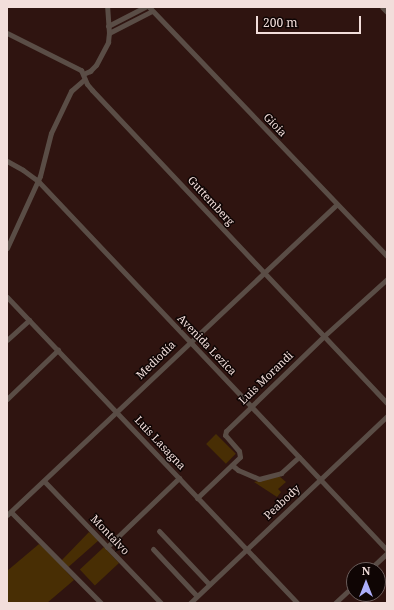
<!DOCTYPE html>
<html>
<head>
<meta charset="utf-8">
<style>
	body { margin:0 }
	#map { position:relative; width:394px; height:610px; overflow:hidden; background:#2f1410; font-family:"Noto Serif",serif }
	div>[style] { position:absolute }
	.green>* { inset:0; background:#482e04; transform-origin:0 0 }
	.minor>* { height:5px; margin:-2.5px; padding:0 2.5px; transform-origin:2.5px; border-radius:2.5px; background:#5a4d46 }
	span { translate:-50% -50%; white-space:nowrap; text-align:center; line-height:1.15; -webkit-text-stroke:3px #0f0504; paint-order:stroke }
	.street-label { font-size:11px; color:#f2dedb }
	.frame { position:absolute; inset:0; border:8px solid #f2dedb; pointer-events:none }
	.north { position:absolute; left:346px; top:562px; width:40px; height:40px; box-sizing:border-box; background:#0f0504; border:1px solid #6a5c5a; border-radius:50%; rotate:0deg; font-size:11px; font-weight:700; line-height:16px; text-align:center; color:#f2dedb }
	.north::after { content:''; display:block; margin:auto; width:14px; height:18px; background:#adaffb; clip-path:polygon(50% 0,100% 100%,50% 72%,0 100%) }
	.scale { position:absolute; left:256px; top:16px; width:105px; height:18px; box-sizing:border-box; border:2px solid #f2dedb; border-top:0; padding-left:5px; font-size:12px; line-height:14px; white-space:nowrap; color:#f2dedb; -webkit-text-stroke:3px #0f0504; paint-order:stroke }
</style>
</head>
<body>
<div id="map">
	<div class="green">
		<i style="left:216px;top:434px;width:28px;height:14px;rotate:45deg"></i>
		<i style="clip-path:polygon(279px 476px,286px 482px,278px 489px,281px 492px,277px 497px,254px 482px)"></i>
		<i style="clip-path:polygon(89px 532px,99px 540px,65px 570px,74px 580px,47px 603px,7px 603px,7px 571px,39px 544px,60px 562px)"></i>
		<i style="left:104px;top:547px;width:22px;height:33px;rotate:47deg"></i>
	</div>
	<div class="minor">
		<i style="left:149px;top:7px;width:344px;rotate:46.3deg"></i>
		<i style="left:382px;top:7px;width:7px;rotate:45deg"></i>
		<i style="left:108px;top:26px;width:42px;rotate:-27.2deg"></i>
		<i style="left:7px;top:33px;width:83px;rotate:26.6deg"></i>
		<i style="left:81px;top:70px;width:15px;rotate:67deg"></i>
		<i style="left:87px;top:84px;width:8px;rotate:50deg"></i>
		<i style="left:92px;top:90px;width:430px;rotate:46.7deg"></i>
		<i style="left:109px;top:33px;width:48px;rotate:-27.1deg"></i>
		<i style="left:83px;top:74px;width:8px;rotate:-23deg"></i>
		<i style="left:90px;top:71px;width:8px;rotate:-45deg"></i>
		<i style="left:96px;top:65px;width:26px;rotate:-62deg"></i>
		<i style="left:108px;top:42px;width:9px;rotate:-84deg"></i>
		<i style="left:109px;top:33px;width:26px;rotate:-94deg"></i>
		<i style="left:7px;top:161px;width:18px;rotate:29deg"></i>
		<i style="left:23px;top:170px;width:19px;rotate:36deg"></i>
		<i style="left:38px;top:181px;width:508px;rotate:46.6deg"></i>
		<i style="left:7px;top:248px;width:79px;rotate:-65.4deg"></i>
		<i style="left:40px;top:176px;width:44px;rotate:-75.7deg"></i>
		<i style="left:51px;top:133px;width:47px;rotate:-64.5deg"></i>
		<i style="left:71px;top:91px;width:18px;rotate:-41deg"></i>
		<i style="left:7px;top:297px;width:422px;rotate:46.5deg"></i>
		<i style="left:7px;top:340px;width:30px;rotate:-42deg"></i>
		<i style="left:7px;top:399px;width:71px;rotate:-43.9deg"></i>
		<i style="left:232px;top:465px;width:8px;rotate:40deg"></i>
		<i style="left:238px;top:470px;width:23px;rotate:23deg"></i>
		<i style="left:259px;top:479px;width:23px;rotate:-15deg"></i>
		<i style="left:281px;top:473px;width:24px;rotate:-42deg"></i>
		<i style="left:44px;top:481px;width:169px;rotate:46.2deg"></i>
		<i style="left:197px;top:498px;width:59px;rotate:-43.6deg"></i>
		<i style="left:240px;top:457px;width:6px;rotate:-99deg"></i>
		<i style="left:239px;top:451px;width:21px;rotate:-131deg"></i>
		<i style="left:225px;top:435px;width:4px;rotate:-76deg"></i>
		<i style="left:226px;top:431px;width:136px;rotate:-44.1deg"></i>
		<i style="left:324px;top:336px;width:85px;rotate:-42.1deg"></i>
		<i style="left:11px;top:512px;width:128px;rotate:45.3deg"></i>
		<i style="left:7px;top:515px;width:453px;rotate:-43.3deg"></i>
		<i style="left:159px;top:531px;width:73px;rotate:46.7deg"></i>
		<i style="left:107px;top:547px;width:100px;rotate:-43.8deg"></i>
		<i style="left:153px;top:549px;width:64px;rotate:46.9deg"></i>
		<i style="left:369px;top:570px;width:25px;rotate:-43deg"></i>
		<i style="left:190px;top:603px;width:272px;rotate:-43.5deg"></i>
		<i style="left:335px;top:603px;width:26px;rotate:-43deg"></i>
	</div>
	<div class="street-label">
		<span style="left:275px;top:125px;rotate:46deg">Gioia</span>
		<span style="left:211px;top:201px;rotate:47deg">Guttemberg</span>
		<span style="left:207px;top:345px;rotate:46deg">Avenida Lezica</span>
		<span style="left:156px;top:360px;rotate:-44deg">Mediodía</span>
		<span style="left:266px;top:378px;rotate:-44deg">Luis Morandi</span>
		<span style="left:160px;top:443px;rotate:47deg">Luis Lasagna</span>
		<span style="left:282px;top:502px;rotate:-43deg">Peabody</span>
		<span style="left:110px;top:535px;rotate:46deg">Montalvo</span>
	</div>
	<div class="frame"></div>
	<div class="north">N</div>
	<div class="scale">200 m</div>
</div>
</body>
</html>
